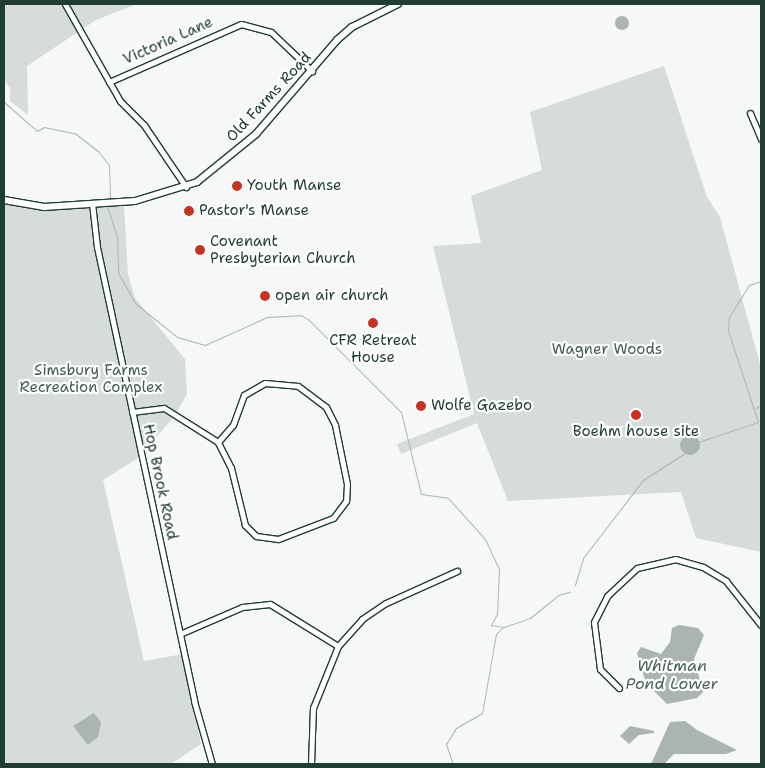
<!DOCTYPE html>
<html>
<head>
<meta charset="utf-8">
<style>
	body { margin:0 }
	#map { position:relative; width:765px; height:768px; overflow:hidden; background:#f6f7f7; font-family:"Shantell Sans",sans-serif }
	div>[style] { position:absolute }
	.green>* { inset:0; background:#d6dcdb }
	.water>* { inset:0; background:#aab5b1 }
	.round { border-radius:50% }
	.stream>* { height:1px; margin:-0.5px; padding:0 0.5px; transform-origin:0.5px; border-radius:0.5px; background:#aab5b1 }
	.roads { filter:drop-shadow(1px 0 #1f3d34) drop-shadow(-1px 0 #1f3d34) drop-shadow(0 1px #1f3d34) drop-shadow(0 -1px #1f3d34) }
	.minor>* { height:5px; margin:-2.5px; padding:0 2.5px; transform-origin:2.5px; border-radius:2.5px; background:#fff }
	.tertiary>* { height:6px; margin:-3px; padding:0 3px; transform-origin:3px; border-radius:3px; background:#fff }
	.dots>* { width:14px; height:14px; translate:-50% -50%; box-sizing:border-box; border:2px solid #fff; border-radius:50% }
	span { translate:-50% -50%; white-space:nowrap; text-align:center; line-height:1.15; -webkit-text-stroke:4.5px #fff; paint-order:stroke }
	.street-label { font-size:15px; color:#1f3d34 }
	.poi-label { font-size:15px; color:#1f3d34 }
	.left { translate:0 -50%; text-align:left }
	.park-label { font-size:15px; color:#445d55 }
	.water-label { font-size:16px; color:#49615a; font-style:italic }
	.frame { position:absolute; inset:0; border:5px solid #1f3d34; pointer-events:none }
</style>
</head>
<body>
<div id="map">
	<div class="green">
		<i style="clip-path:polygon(4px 4px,137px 4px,96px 20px,27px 66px,28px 115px,10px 101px,10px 88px,4px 80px)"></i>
		<i style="clip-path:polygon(664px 66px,707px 197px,720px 217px,761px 368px,761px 552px,696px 538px,681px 492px,508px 501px,477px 423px,401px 454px,397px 444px,474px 414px,433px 246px,481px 243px,471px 196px,542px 170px,530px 112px)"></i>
		<i style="clip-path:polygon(4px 204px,45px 210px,124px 206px,128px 274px,135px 298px,185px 359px,187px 394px,174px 417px,138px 458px,103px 480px,144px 661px,183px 654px,201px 744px,171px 764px,4px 764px)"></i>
	</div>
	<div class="water">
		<i class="round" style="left:615px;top:16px;width:14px;height:14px"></i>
		<i class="round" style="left:680px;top:435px;width:20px;height:20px"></i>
		<i style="clip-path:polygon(679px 625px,698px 628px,704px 635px,694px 659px,703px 692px,697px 698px,667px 704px,646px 683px,637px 653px,641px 647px,661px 654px,670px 642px,672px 628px)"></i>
		<i style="clip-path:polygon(94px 713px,101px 722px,98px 737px,88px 745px,73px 726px)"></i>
		<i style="clip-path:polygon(685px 721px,697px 730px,737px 750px,726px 754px,674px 754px,664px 764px,651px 764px,670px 722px)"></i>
		<i style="clip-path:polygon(630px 726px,654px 731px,654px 733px,639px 735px,629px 744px,620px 736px)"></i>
	</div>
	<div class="stream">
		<i style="left:4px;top:102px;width:44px;rotate:41.3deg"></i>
		<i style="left:37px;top:131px;width:8px;rotate:-30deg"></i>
		<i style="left:44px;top:127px;width:33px;rotate:12deg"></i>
		<i style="left:76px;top:134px;width:28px;rotate:38deg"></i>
		<i style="left:98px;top:151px;width:18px;rotate:52deg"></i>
		<i style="left:109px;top:165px;width:33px;rotate:88deg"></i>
		<i style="left:107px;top:206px;width:33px;rotate:72deg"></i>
		<i style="left:117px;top:237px;width:36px;rotate:88deg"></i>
		<i style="left:118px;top:273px;width:36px;rotate:60deg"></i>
		<i style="left:136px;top:304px;width:53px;rotate:38.8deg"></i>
		<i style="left:177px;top:337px;width:29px;rotate:16deg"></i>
		<i style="left:205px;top:345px;width:68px;rotate:-24.3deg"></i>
		<i style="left:267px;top:317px;width:33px;rotate:-3deg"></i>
		<i style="left:300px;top:315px;width:9px;rotate:27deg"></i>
		<i style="left:308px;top:319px;width:132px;rotate:45deg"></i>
		<i style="left:401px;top:412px;width:84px;rotate:76.3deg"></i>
		<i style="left:421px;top:494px;width:27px;rotate:8deg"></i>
		<i style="left:448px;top:498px;width:55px;rotate:47.9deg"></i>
		<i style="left:485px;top:539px;width:33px;rotate:65deg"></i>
		<i style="left:499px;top:569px;width:45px;rotate:92.5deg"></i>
		<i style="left:497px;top:614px;width:13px;rotate:119deg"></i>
		<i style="left:491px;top:625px;width:12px;rotate:9deg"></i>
		<i style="left:503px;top:627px;width:10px;rotate:135deg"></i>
		<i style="left:496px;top:634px;width:80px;rotate:100deg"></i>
		<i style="left:482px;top:713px;width:30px;rotate:150deg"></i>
		<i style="left:456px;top:728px;width:19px;rotate:122deg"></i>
		<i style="left:446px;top:744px;width:21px;rotate:71deg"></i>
		<i style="left:756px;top:408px;width:6px;rotate:-31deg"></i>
		<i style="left:698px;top:442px;width:63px;rotate:-18.4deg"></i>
		<i style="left:758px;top:422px;width:97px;rotate:-108.1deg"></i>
		<i style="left:728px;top:330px;width:13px;rotate:-86deg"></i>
		<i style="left:729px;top:317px;width:38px;rotate:-58deg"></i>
		<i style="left:749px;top:285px;width:13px;rotate:-18deg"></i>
		<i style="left:575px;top:585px;width:28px;rotate:-73deg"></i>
		<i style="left:583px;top:558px;width:98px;rotate:-52.4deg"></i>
		<i style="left:643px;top:480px;width:50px;rotate:-32.7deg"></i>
		<i style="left:504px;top:627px;width:28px;rotate:-19deg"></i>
		<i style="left:530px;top:618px;width:36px;rotate:-39deg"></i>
		<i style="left:558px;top:595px;width:12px;rotate:-14deg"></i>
	</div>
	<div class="roads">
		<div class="minor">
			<i style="left:65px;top:4px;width:112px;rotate:60.4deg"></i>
			<i style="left:120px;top:101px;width:34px;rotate:45deg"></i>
			<i style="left:144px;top:125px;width:75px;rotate:55.9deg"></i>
			<i style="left:109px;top:82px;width:144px;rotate:-23.7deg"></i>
			<i style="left:241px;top:24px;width:31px;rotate:15deg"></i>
			<i style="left:271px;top:32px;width:57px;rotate:43.6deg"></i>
			<i style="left:750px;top:113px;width:28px;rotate:67deg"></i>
			<i style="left:92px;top:203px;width:44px;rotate:83.5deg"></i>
			<i style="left:97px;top:247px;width:464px;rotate:77.9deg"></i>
			<i style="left:194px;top:701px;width:66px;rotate:74.1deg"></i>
			<i style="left:265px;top:383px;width:33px;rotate:5deg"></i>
			<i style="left:298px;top:386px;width:35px;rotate:37deg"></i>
			<i style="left:326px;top:407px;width:20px;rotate:63deg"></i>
			<i style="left:335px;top:425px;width:60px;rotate:78.5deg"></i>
			<i style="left:347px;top:484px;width:17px;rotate:93deg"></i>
			<i style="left:346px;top:501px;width:21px;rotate:127deg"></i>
			<i style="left:333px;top:518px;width:59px;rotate:159.1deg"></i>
			<i style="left:278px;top:539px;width:22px;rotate:-172deg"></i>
			<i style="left:256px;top:536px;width:16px;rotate:-135deg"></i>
			<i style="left:245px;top:525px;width:59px;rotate:-103.8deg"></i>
			<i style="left:231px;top:468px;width:29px;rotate:-117deg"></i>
			<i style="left:218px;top:442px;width:23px;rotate:-49deg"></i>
			<i style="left:233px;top:425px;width:32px;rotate:-70deg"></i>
			<i style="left:244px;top:395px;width:24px;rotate:-30deg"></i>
			<i style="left:132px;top:412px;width:32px;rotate:-7deg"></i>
			<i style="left:164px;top:408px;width:64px;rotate:32.2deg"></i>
			<i style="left:182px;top:633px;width:65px;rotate:-23.4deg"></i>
			<i style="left:242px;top:607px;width:28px;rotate:-6deg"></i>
			<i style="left:270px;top:604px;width:80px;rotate:31.7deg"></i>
			<i style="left:619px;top:688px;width:27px;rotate:-135deg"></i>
			<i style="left:600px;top:669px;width:47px;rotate:-97.3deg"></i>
			<i style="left:594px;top:622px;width:29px;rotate:-63deg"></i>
			<i style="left:607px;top:596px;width:41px;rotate:-43deg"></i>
			<i style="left:637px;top:568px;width:39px;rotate:-13deg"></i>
			<i style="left:675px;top:559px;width:29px;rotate:16deg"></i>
			<i style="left:703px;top:567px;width:27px;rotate:31deg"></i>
			<i style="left:726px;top:581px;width:56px;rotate:51.5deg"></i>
			<i style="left:311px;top:764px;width:56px;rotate:-88deg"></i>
			<i style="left:313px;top:708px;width:67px;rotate:-68deg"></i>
			<i style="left:338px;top:646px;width:36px;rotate:-48deg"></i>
			<i style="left:362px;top:619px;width:29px;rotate:-34deg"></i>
			<i style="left:386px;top:603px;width:78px;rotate:-24.3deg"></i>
		</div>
		<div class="tertiary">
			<i style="left:4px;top:200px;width:41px;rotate:9.9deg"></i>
			<i style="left:44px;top:207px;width:91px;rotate:-3.8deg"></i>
			<i style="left:135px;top:201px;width:65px;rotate:-17deg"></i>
			<i style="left:197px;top:182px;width:76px;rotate:-39.1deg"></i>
			<i style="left:256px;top:134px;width:124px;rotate:-49.2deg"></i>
			<i style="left:337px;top:40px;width:20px;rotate:-41deg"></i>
			<i style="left:352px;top:27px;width:51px;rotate:-26.6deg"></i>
		</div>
	</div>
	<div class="dots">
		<i style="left:237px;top:186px;background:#c8321e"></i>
		<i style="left:189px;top:211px;background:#c8321e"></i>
		<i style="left:200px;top:250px;background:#c8321e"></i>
		<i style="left:265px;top:296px;background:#c8321e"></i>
		<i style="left:373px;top:323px;background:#c8321e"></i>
		<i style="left:421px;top:406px;background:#c8321e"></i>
		<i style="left:636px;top:415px;background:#c8321e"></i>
	</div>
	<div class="street-label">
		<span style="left:168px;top:41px;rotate:-24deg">Victoria Lane</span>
		<span style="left:269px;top:97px;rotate:-47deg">Old Farms Road</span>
		<span style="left:160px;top:482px;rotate:78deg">Hop Brook Road</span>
	</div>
	<div class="poi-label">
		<span class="left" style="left:247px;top:186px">Youth Manse</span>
		<span class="left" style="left:199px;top:211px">Pastor's Manse</span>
		<span class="left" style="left:210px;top:250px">Covenant<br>Presbyterian Church</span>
		<span class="left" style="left:275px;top:296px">open air church</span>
		<span style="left:373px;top:349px">CFR Retreat<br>House</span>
		<span class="left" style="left:431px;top:406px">Wolfe Gazebo</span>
		<span style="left:636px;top:432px">Boehm house site</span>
	</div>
	<div class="park-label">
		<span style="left:607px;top:350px">Wagner Woods</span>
		<span style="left:91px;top:379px">Simsbury Farms<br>Recreation Complex</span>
	</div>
	<div class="water-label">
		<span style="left:672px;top:675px">Whitman<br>Pond Lower</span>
	</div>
	<div class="frame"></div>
</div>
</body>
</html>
